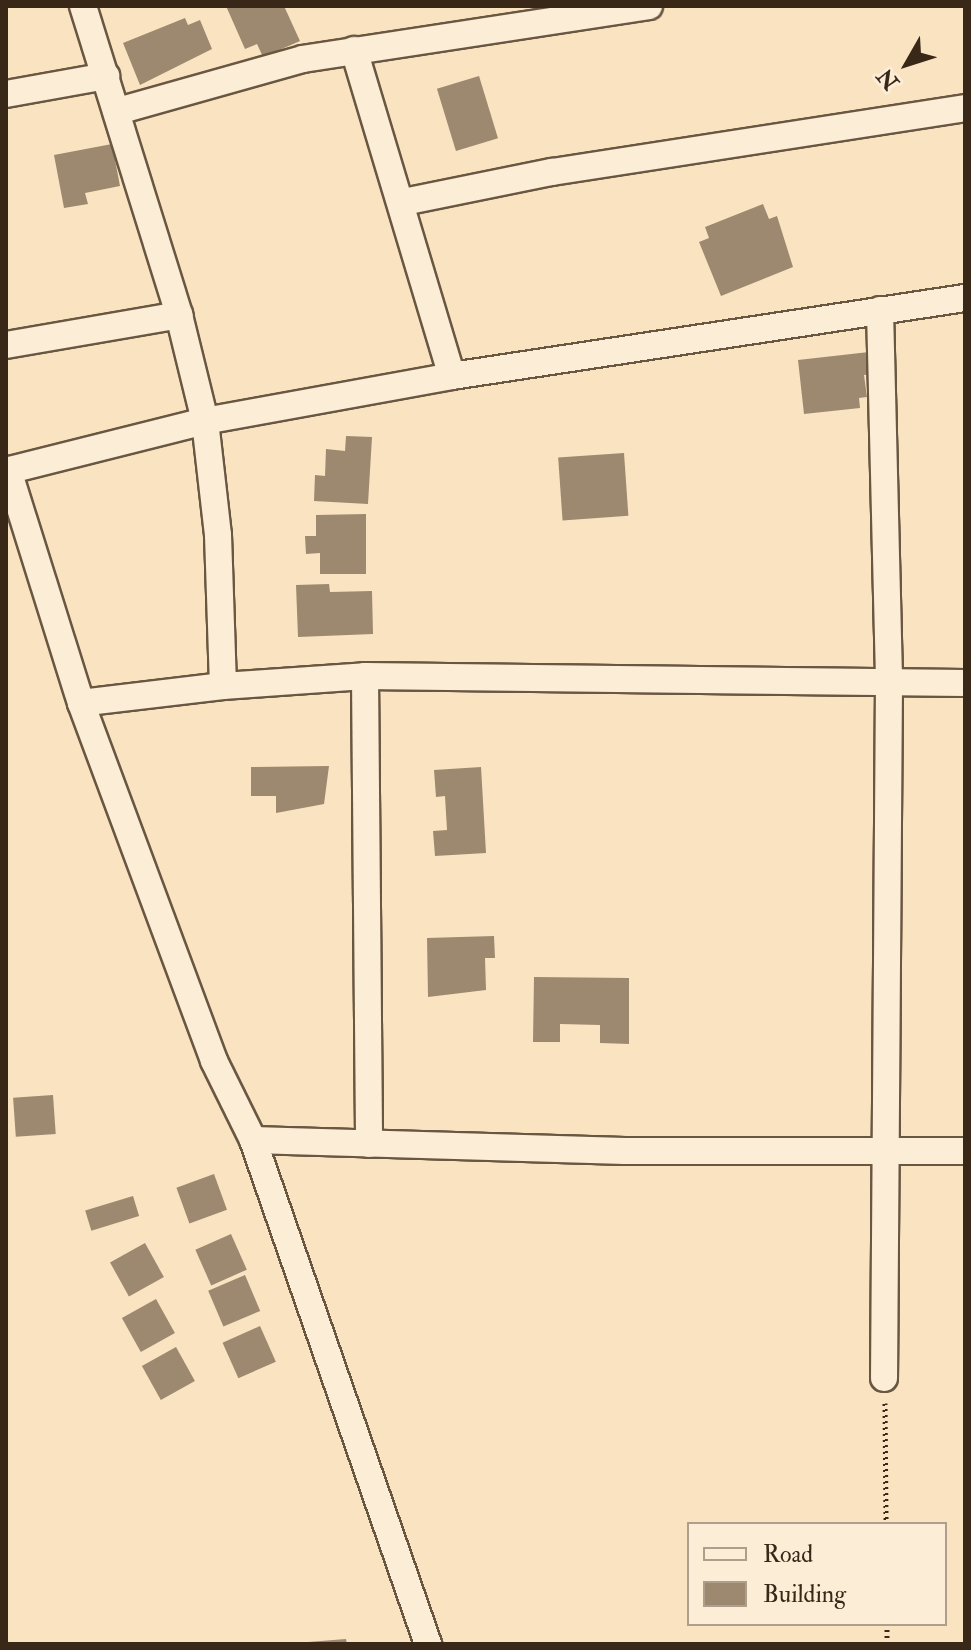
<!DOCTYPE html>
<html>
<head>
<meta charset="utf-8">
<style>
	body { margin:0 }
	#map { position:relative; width:971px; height:1650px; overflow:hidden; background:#fae3c1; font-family:"IM FELL Double Pica",serif }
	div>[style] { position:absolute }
	.building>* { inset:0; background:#9d8970; transform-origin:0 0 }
	.path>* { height:5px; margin-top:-2.5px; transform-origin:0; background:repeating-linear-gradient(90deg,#392818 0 2px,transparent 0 6px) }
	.roads { filter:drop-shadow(2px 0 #695742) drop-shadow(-2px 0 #695742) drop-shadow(0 2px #695742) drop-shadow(0 -2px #695742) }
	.street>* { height:26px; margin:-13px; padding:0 13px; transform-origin:13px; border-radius:13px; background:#fcedd7 }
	span { translate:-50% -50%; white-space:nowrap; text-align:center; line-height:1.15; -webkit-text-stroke:6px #fcedd7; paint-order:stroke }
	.frame { position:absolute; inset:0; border:8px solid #392818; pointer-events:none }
	.legend { position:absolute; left:687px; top:1522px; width:260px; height:104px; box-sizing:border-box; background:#fcedd7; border:2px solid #ae9e8b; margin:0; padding:10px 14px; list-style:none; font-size:24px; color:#392818 }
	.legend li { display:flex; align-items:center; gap:16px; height:40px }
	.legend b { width:40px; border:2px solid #ae9e8b }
	.north { position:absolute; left:867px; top:24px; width:80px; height:80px; -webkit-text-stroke:6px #fcedd7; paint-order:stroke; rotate:231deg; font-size:22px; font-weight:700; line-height:32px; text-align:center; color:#392818 }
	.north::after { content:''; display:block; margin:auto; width:28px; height:36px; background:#392818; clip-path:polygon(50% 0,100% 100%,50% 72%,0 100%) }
</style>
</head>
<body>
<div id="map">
	<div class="building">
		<i style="clip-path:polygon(226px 6px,284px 6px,300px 41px,263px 57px,257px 44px,245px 49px)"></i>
		<i style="clip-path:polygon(185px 18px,188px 25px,200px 20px,212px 49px,140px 85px,123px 43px)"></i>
		<i style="left:479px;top:76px;width:65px;height:44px;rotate:73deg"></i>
		<i style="clip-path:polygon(112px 144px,120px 186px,85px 193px,88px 204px,64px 208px,54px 155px)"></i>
		<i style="clip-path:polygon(763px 204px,769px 219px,777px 216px,793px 267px,721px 296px,699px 242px,709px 238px,705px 227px)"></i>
		<i style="clip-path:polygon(869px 352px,871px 374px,864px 375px,867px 397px,859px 398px,860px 408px,804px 414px,798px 360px)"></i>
		<i style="clip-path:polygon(346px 436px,372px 437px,368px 504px,314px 501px,315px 475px,325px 476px,326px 449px,345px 451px)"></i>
		<i style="left:624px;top:453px;width:63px;height:66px;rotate:86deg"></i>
		<i style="clip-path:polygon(366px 514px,366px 574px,320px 574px,320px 553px,306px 554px,305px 536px,316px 536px,316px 515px)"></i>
		<i style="clip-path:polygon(329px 584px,330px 592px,372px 591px,373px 634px,298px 637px,296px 585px)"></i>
		<i style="clip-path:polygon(329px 766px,324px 804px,276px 813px,276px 796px,251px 796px,251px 767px)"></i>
		<i style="clip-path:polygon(481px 767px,486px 853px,435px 856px,433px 831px,447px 830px,445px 796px,436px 797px,434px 770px)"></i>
		<i style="clip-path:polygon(494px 936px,495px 958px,485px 958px,486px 990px,428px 997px,427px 938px)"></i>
		<i style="clip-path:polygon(534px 977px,629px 978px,629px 1044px,600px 1043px,600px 1025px,560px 1024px,560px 1042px,533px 1042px)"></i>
		<i style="left:53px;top:1095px;width:39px;height:40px;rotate:86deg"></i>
		<i style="left:214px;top:1174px;width:38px;height:40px;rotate:70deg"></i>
		<i style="left:133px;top:1196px;width:21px;height:50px;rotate:73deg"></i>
		<i style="left:231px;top:1234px;width:39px;height:39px;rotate:66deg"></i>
		<i style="left:145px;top:1243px;width:39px;height:40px;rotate:61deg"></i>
		<i style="left:245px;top:1275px;width:39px;height:40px;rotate:67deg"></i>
		<i style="left:156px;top:1299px;width:39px;height:39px;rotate:61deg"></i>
		<i style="left:260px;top:1326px;width:39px;height:41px;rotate:66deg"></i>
		<i style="left:176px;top:1347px;width:39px;height:39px;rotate:61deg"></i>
		<i style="clip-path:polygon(346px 1639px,347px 1644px,309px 1644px,308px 1642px)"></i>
	</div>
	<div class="path">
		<i style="left:885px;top:1403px;width:121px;rotate:89.5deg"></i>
		<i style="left:887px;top:1624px;width:20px;rotate:90deg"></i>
	</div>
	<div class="roads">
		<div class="street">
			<i style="left:83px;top:6px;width:324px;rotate:72.7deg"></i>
			<i style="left:179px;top:315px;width:109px;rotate:76.2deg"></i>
			<i style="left:205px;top:421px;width:115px;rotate:83.5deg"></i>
			<i style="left:218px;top:535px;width:151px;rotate:88.1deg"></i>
			<i style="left:223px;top:686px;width:143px;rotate:173.2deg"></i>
			<i style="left:81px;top:703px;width:382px;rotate:69.6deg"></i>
			<i style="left:214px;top:1061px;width:88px;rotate:63.7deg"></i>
			<i style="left:253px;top:1140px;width:372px;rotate:1.7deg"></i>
			<i style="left:625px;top:1151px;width:340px"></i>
			<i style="left:354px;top:50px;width:340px;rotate:73.3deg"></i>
			<i style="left:6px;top:94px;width:102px;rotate:-10.2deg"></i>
			<i style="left:118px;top:111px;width:192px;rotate:-15.7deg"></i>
			<i style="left:303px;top:59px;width:350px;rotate:-8.7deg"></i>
			<i style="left:404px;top:202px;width:151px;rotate:-11.5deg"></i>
			<i style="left:552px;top:172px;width:418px;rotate:-8.8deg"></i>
			<i style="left:880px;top:310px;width:373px;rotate:88.6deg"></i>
			<i style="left:889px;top:683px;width:695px;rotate:90.41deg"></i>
			<i style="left:6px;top:345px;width:176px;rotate:-9.8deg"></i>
			<i style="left:8px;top:470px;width:244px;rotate:72.6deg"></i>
			<i style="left:6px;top:471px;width:205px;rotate:-14.1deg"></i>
			<i style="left:205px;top:421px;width:251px;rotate:-10.3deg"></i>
			<i style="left:452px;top:376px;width:519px;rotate:-8.65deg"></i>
			<i style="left:365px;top:676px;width:468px;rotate:89.5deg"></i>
			<i style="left:223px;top:686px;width:142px;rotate:-4deg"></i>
			<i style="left:365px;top:676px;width:600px;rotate:0.67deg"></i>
			<i style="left:253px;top:1140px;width:534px;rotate:70.85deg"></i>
		</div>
	</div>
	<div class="frame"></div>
	<ul class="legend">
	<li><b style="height:10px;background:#fcedd7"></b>Road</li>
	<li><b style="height:22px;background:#9d8970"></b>Building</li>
	</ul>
	<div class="north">N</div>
</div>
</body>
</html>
